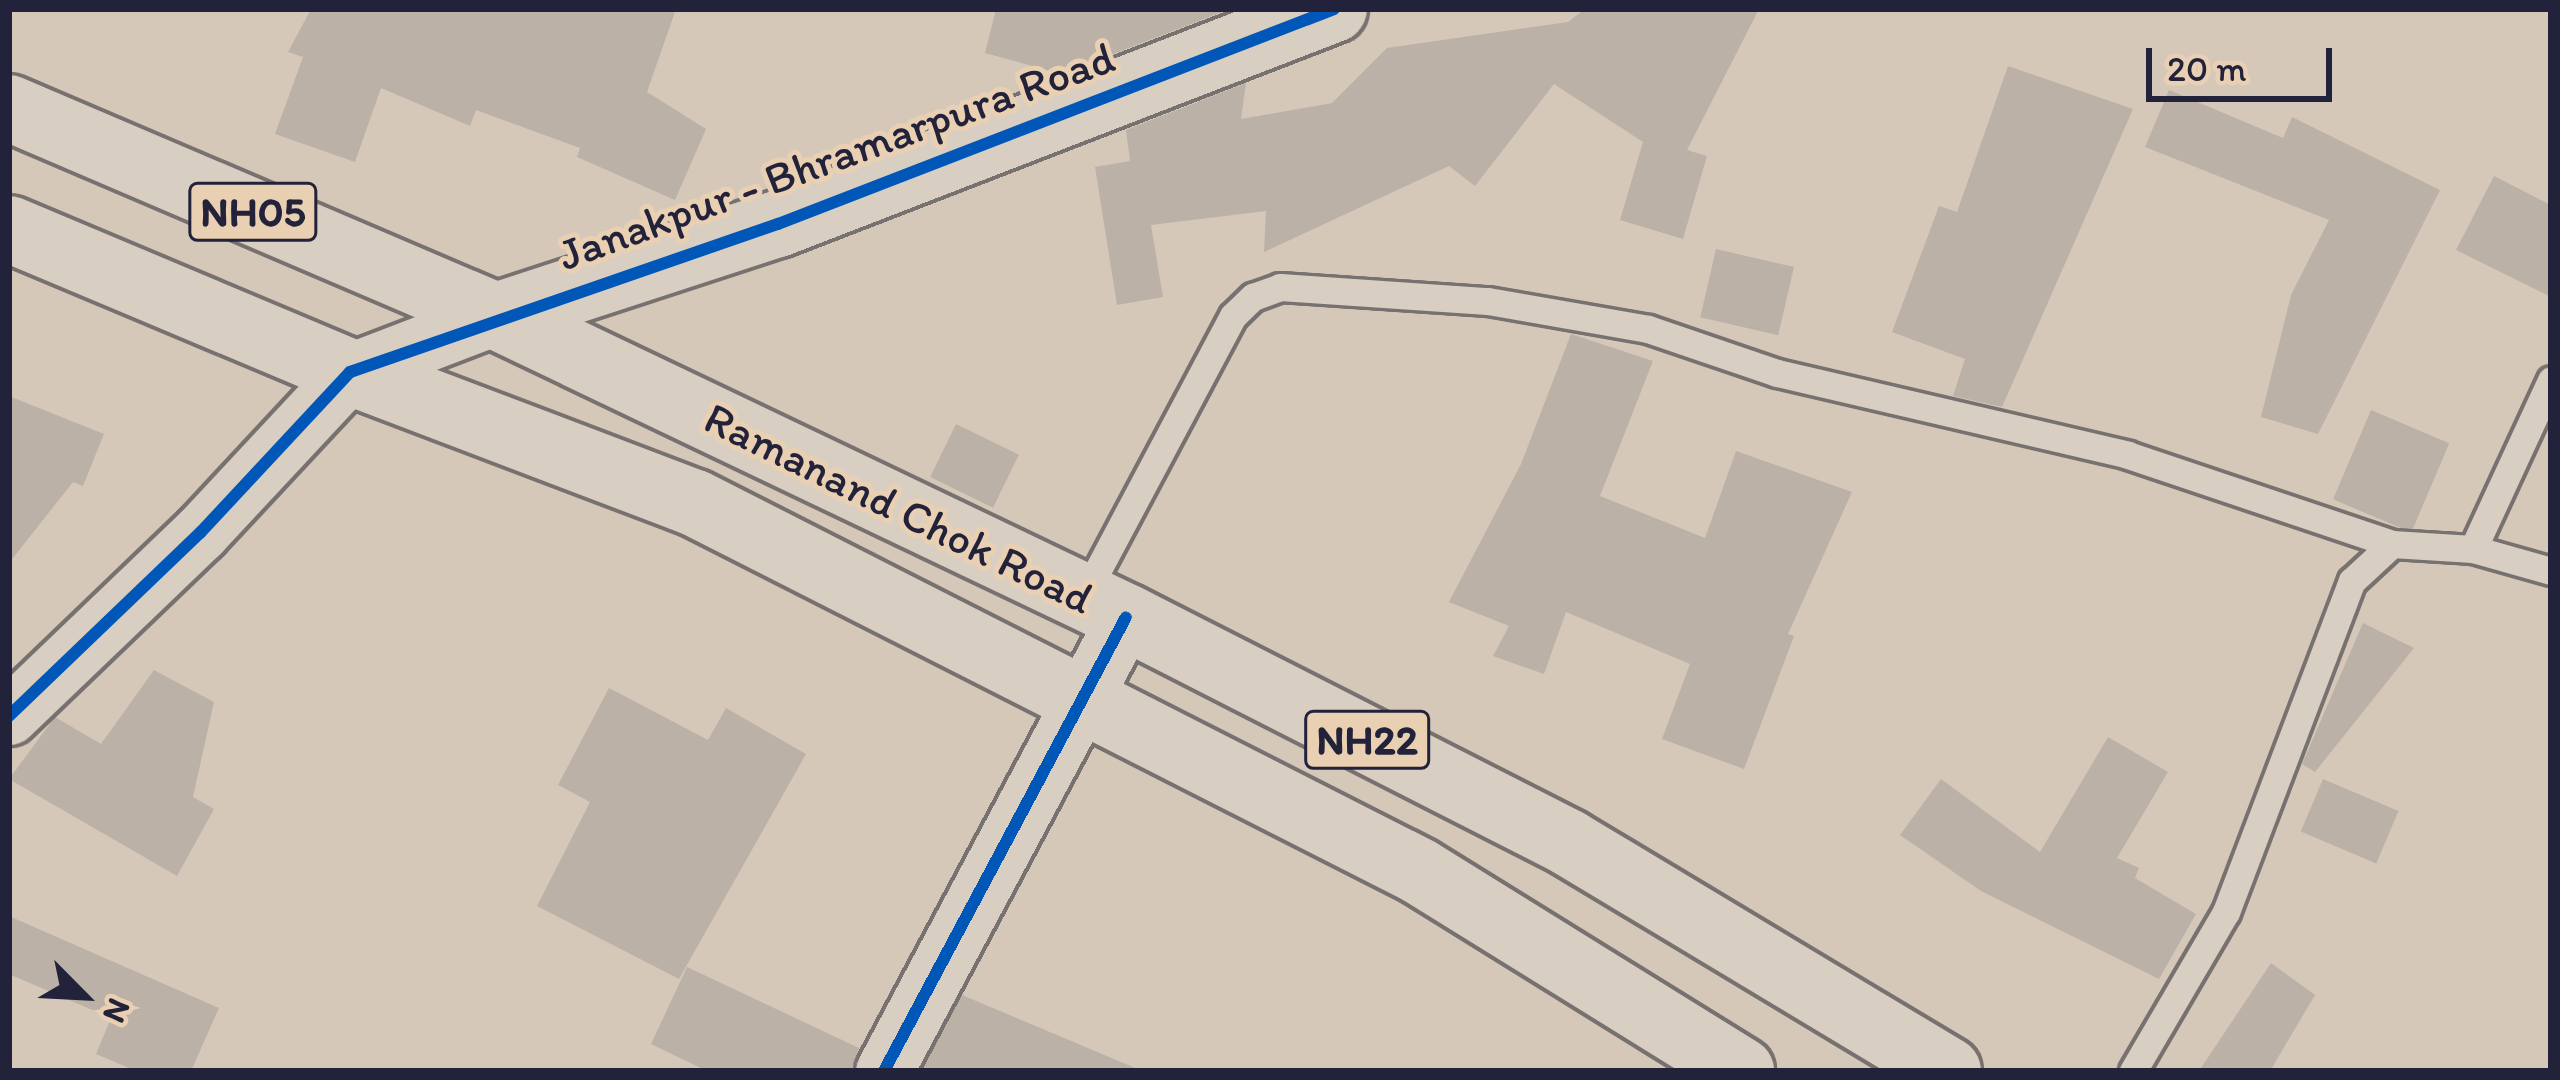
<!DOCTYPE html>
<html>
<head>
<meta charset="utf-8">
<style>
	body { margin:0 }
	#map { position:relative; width:2560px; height:1080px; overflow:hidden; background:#d6c8b9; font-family:Itim,sans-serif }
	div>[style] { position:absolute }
	.building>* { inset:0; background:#bbb1a7; transform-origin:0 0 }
	.roads { filter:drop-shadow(3px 0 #77716f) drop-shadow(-3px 0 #77716f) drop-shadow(0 3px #77716f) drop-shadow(0 -3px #77716f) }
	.lane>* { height:27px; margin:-13.5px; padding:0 13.5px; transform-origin:13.5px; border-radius:13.5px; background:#d8cec2 }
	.street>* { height:57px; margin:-28.5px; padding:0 28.5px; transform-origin:28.5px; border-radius:28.5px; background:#d8cec2 }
	.secondary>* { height:66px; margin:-33px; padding:0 33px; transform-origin:33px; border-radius:33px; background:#d8cec2 }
	.highway>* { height:66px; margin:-33px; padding:0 33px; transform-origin:33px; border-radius:33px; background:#d8cec2 }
	.cycleway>* { height:12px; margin:-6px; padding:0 6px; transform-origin:6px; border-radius:6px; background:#0057b8 }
	span { translate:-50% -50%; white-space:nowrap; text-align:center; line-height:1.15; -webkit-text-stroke:10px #ead0b2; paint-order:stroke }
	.shield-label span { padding:3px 9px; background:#ead0b2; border:3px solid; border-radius:9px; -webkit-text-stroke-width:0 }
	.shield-label { font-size:42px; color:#22223b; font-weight:700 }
	.street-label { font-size:45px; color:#22223b }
	.frame { position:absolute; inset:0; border:12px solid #22223b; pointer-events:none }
	.north { position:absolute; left:24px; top:936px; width:120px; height:120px; -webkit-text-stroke:9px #ead0b2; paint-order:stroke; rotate:114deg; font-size:33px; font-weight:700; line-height:48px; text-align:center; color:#22223b }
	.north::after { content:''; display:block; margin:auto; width:42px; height:54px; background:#22223b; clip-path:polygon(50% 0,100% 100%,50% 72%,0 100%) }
	.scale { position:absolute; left:2146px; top:48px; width:186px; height:54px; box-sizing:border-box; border:6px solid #22223b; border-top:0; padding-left:15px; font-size:36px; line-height:42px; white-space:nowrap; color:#22223b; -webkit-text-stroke:9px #ead0b2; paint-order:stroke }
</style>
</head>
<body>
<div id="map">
	<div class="building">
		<i style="clip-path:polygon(311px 9px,676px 9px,647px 92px,706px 129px,675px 200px,577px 157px,580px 148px,476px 110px,470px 126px,381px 88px,355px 162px,275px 134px,303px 57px,288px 52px)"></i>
		<i style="clip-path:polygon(996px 9px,1230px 9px,1061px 74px,985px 53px)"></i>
		<i style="clip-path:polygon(1585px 9px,1759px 9px,1687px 150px,1707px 156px,1683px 239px,1620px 220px,1643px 142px,1554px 84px,1475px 186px,1449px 166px,1264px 252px,1266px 211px,1151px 225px,1163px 297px,1117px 305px,1095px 167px,1130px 161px,1126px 130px,1246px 83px,1241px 119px,1332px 103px,1387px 48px,1568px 22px)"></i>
		<i style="clip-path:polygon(2008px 66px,2133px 109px,2002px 407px,1953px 396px,1965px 359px,1892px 332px,1939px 206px,1957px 212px)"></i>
		<i style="clip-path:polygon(2169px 90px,2283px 138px,2292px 117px,2440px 190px,2318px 434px,2261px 417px,2291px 295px,2329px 220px,2145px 147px)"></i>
		<i style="clip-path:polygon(2494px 176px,2551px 205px,2551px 297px,2456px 250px)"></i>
		<i style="left:1716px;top:249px;width:80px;height:70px;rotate:13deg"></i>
		<i style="clip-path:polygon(1571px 334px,1653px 361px,1600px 496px,1705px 538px,1736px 451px,1852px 492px,1788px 634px,1794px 636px,1744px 769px,1662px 739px,1690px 664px,1566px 612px,1544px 674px,1493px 656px,1509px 626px,1449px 602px,1521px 464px)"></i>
		<i style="clip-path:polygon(9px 396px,104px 434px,83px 486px,73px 482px,9px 563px)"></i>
		<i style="left:2371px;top:410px;width:85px;height:97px;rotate:23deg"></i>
		<i style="left:956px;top:424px;width:70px;height:59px;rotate:26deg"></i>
		<i style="clip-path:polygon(2363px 623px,2414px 648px,2315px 772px,2302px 764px)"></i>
		<i style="clip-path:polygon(154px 670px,214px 702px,193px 797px,214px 809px,177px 876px,9px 779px,55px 717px,101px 744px)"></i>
		<i style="clip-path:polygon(609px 688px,708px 740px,726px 708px,806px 754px,679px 979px,537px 906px,590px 802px,558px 785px)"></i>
		<i style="clip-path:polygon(2108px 737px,2168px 772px,2117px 858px,2139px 868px,2135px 878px,2196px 914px,2159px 979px,1981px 891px,1900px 835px,1941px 779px,2040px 852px)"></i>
		<i style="left:2323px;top:779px;width:82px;height:57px;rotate:23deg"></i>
		<i style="clip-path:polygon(9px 916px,219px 1008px,191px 1071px,136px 1071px,96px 1054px,111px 1018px,9px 974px)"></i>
		<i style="clip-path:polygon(2271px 963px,2315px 995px,2270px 1071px,2199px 1071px)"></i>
		<i style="clip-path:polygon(687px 967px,859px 1048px,851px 1071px,707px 1071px,651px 1044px)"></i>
		<i style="clip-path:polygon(962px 995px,1140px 1070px,1140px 1071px,921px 1071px)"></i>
	</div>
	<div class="roads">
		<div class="lane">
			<i style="left:2473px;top:549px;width:186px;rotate:-65.2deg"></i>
			<i style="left:1084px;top:596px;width:317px;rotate:-62deg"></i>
			<i style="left:1233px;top:316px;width:28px;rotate:-44deg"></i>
			<i style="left:1253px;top:297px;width:29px;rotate:-20deg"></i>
			<i style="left:1280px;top:287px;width:208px;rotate:3.9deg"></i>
			<i style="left:1488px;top:301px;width:162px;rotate:9.9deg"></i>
			<i style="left:1648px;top:329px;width:136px;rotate:18.8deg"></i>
			<i style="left:1777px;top:373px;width:360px;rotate:13.1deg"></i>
			<i style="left:2128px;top:455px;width:279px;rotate:18.6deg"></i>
			<i style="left:2133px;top:1071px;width:184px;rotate:-59.7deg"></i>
			<i style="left:2226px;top:912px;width:354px;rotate:-69.2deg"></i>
			<i style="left:2352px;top:581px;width:54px;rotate:-42.8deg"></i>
			<i style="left:2392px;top:544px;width:81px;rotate:3.5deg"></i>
			<i style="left:2473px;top:549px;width:81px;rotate:15.8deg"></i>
		</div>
		<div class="street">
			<i style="left:9px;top:716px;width:265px;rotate:-43.8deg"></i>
			<i style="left:200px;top:533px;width:220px;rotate:-47deg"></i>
			<i style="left:350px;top:372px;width:156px;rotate:-21deg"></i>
			<i style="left:884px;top:1071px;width:514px;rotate:-61.94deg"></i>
		</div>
		<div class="secondary">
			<i style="left:496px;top:316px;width:297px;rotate:-18.1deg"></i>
			<i style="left:778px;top:224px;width:596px;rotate:-21.14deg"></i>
		</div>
		<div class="highway">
			<i style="left:9px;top:108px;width:530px;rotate:23.13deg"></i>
			<i style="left:496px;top:316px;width:698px;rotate:25.54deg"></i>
			<i style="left:1126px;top:617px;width:497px;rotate:27deg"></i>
			<i style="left:1569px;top:843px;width:442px;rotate:31deg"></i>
			<i style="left:9px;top:229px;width:370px;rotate:22.8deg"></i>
			<i style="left:350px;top:372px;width:369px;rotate:20.8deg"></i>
			<i style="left:695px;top:503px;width:812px;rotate:26.94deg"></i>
			<i style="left:1419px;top:871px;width:379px;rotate:31.8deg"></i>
		</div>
	</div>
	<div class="cycleway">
		<i style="left:9px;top:716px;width:265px;rotate:-43.8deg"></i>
		<i style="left:200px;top:533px;width:220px;rotate:-47deg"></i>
		<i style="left:350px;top:372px;width:453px;rotate:-19.1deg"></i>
		<i style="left:778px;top:224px;width:596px;rotate:-21.14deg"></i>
		<i style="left:884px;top:1071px;width:514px;rotate:-61.94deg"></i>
	</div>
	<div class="shield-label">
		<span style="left:253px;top:212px">NH05</span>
		<span style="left:1367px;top:740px">NH22</span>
	</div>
	<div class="street-label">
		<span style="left:836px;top:156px;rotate:-20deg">Janakpur - Bhramarpura Road</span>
		<span style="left:899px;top:508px;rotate:26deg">Ramanand Chok Road</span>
	</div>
	<div class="frame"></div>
	<div class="north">N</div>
	<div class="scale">20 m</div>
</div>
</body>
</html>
